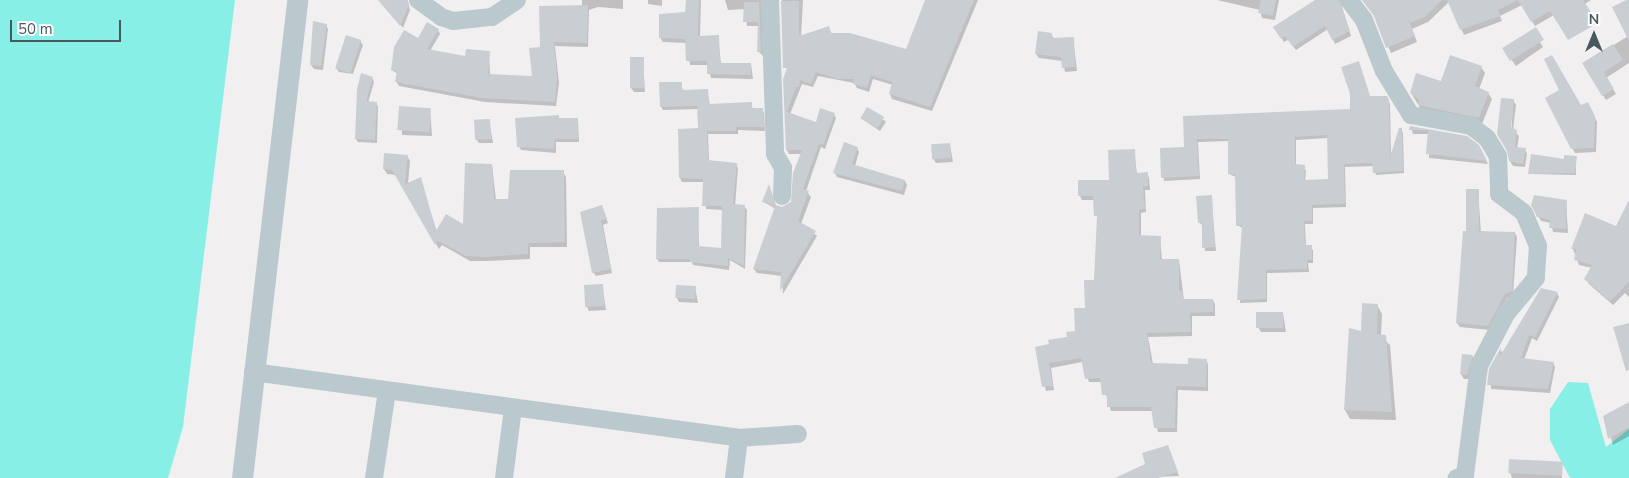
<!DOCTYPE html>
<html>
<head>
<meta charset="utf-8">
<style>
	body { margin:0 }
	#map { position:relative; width:1629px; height:478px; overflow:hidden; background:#f2eff0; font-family:"Nunito Sans",sans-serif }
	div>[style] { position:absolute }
	.water>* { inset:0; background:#88efe6 }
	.shadow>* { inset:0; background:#0003; transform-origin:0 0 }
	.building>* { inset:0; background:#c9ced2; transform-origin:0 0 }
	.minor>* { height:18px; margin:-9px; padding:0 9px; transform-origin:9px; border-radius:9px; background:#bac9cd }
	.tertiary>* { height:21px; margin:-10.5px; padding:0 10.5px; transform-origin:10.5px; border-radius:10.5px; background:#bac9cd }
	span { translate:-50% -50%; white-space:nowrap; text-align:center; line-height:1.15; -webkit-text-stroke:4px #fff; paint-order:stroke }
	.north { position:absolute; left:1569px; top:10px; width:50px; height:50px; -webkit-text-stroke:4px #fff; paint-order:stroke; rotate:0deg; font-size:14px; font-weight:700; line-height:20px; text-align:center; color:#47595d }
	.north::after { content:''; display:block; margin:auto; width:18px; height:22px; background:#47595d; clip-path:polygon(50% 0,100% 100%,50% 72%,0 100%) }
	.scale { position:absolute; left:10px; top:20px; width:111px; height:22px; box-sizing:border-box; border:2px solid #47595d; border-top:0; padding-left:6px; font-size:15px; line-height:18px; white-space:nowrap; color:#47595d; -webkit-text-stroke:4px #fff; paint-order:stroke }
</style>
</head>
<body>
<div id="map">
	<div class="water">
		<i style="clip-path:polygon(0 0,235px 0,183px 427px,168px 478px,0 478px)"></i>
		<i style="clip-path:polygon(1568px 382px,1588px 383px,1606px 447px,1629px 429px,1629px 478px,1570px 478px,1550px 440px,1550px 409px)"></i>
	</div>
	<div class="shadow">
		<i style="clip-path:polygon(380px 0,407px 0,410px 10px,403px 28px)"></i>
		<i style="clip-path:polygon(582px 0,623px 0,623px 9px,598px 7px,589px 10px,588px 47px,555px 46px,559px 83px,556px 106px,485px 102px,399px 86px,396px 81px,398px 74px,392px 70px,419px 40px,438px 30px,440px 34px,430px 51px,466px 58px,489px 52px,490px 76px,533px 77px,542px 48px,582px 6px)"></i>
		<i style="clip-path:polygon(648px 0,662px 0,662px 6px,648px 4px)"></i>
		<i style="clip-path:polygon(687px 0,701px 0,700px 37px,718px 37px,721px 64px,751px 64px,753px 79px,711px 78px,708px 65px,690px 65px,687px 43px,663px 42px,660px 37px,686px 14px)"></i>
		<i style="clip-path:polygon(725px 0,762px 0,763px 56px,758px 51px,759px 26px,747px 26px,745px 9px,728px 10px)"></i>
		<i style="clip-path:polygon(782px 0,803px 0,801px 37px,829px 28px,832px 34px,907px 50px,927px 0,978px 0,932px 111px,892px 99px,890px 94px,893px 85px,873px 79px,869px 92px,857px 88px,854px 83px,818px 76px,813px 87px,802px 84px,790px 114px,816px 124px,834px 114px,836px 118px,825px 149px,821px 147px,806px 191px,811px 197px,801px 224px,817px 236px,783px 294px,782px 276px,757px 273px,754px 269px,776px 209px,764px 202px,769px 187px,776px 206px,782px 208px,792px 203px,801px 154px,789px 154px,787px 150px,787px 72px)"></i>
		<i style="clip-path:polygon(1217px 0,1279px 0,1275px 20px,1262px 18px,1260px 10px)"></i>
		<i style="clip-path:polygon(1318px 0,1340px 0,1351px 36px,1335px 44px,1328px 29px,1296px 50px,1288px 40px,1284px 42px,1275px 27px)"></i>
		<i style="clip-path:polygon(1363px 0,1591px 0,1558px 22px,1554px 15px,1535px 26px,1522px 5px,1500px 16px,1502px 21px,1464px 35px,1449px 2px,1428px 22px,1412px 29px,1417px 42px,1391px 53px,1376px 18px)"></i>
		<i style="clip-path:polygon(1629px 0,1629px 63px,1606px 78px,1616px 94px,1606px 100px,1584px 64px,1628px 36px)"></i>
		<i style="clip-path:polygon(326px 25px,328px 29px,323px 70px,314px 69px,311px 65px)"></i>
		<i style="clip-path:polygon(1533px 31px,1543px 47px,1516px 66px,1508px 55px)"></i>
		<i style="clip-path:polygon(1051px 34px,1054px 39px,1073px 38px,1077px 71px,1065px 72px,1063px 61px,1039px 58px,1036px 54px)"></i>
		<i style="clip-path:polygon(360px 41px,363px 45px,353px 74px,339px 72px,336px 68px)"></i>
		<i style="clip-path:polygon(643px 59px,645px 92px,634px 92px,631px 88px)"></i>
		<i style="clip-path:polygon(1481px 67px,1485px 73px,1479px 89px,1488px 93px,1492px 99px,1482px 124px,1422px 111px,1411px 93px)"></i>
		<i style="clip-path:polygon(372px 78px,374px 82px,368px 103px,376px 103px,378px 107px,377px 143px,358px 142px,356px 139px)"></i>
		<i style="clip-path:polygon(681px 83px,683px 91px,707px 90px,710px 105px,751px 104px,753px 109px,762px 110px,764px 113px,765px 131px,738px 130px,738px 134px,708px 134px,709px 161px,736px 164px,738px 168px,735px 206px,744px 206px,747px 210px,745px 269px,730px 260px,729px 270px,693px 265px,692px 262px,659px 262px,657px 259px,698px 209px,699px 248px,722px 250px,723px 210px,706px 209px,704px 182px,682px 182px,680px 178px,699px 129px,698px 109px,663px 110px,661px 106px)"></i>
		<i style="clip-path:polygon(evenodd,1370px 97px,1386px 97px,1390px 104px,1391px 156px,1401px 129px,1403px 133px,1404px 173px,1376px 175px,1374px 166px,1345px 167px,1346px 207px,1313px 208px,1313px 224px,1305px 224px,1306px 247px,1313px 250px,1313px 263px,1308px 263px,1309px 272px,1267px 273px,1267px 302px,1240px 303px,1243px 228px,1237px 225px,1236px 177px,1229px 174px,1229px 141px,1198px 142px,1200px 179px,1164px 181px,1161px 149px,1185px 148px,1184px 117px,1352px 110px,1370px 97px,1328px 138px,1329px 180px,1305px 182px,1306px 170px,1296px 166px,1296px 140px,1328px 138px)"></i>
		<i style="clip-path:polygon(1546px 99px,1581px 107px,1588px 103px,1597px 122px,1596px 152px,1575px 153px)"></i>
		<i style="clip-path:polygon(1513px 100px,1516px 105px,1513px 130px,1519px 136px,1517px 148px,1525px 149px,1527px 154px,1525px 167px,1513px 166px,1510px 161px)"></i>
		<i style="clip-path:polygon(401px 107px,430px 109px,432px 136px,402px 135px)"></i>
		<i style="left:867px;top:109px;width:23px;height:11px;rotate:34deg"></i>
		<i style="clip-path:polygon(558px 116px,560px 120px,578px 120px,579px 142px,556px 142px,556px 153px,521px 150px,519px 146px)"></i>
		<i style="clip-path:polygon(489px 120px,493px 143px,479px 143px,476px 139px)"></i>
		<i style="clip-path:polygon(1411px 127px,1466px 137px,1478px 146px,1488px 164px,1429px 158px,1429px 134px,1413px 134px)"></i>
		<i style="clip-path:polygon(950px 145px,953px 162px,936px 163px,933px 158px)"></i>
		<i style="clip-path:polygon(857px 148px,859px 152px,855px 166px,905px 181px,907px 185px,904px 195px,837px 177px,835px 173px)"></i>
		<i style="clip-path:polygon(1134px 150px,1137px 174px,1147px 173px,1149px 178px,1150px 190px,1145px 190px,1146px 212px,1141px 213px,1141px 237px,1160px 237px,1162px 260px,1179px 260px,1184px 301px,1213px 300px,1215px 304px,1215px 316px,1192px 316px,1192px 336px,1148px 337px,1153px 364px,1189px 365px,1206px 360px,1208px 364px,1208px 391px,1178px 390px,1177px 432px,1158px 432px,1153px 411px,1111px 411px,1102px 382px,1089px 382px,1082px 362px,1051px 368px,1054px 390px,1046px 391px,1036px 348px,1051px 346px,1076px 332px,1095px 281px,1098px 220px,1095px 200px,1082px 200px,1080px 196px,1110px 181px)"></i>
		<i style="clip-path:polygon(407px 156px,410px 161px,408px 184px,420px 179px,437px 232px,464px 226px,492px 165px,496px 200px,510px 200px,563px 172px,566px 177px,567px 247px,530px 247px,530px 259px,487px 261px,470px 261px,442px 245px,439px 249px,396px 175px,387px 174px,384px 169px)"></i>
		<i style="clip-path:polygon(1576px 157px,1576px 175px,1530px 174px,1565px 160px)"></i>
		<i style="clip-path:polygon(1478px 190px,1481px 233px,1515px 233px,1517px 237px,1513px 295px,1507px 298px,1490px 330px,1460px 327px,1457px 323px,1468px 232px)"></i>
		<i style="clip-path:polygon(1211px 196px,1216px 251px,1205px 251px,1203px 226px,1199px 222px)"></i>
		<i style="clip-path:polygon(1566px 201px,1568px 233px,1553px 232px,1551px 223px,1541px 221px,1532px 205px)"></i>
		<i style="clip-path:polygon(1629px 202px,1629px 297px,1625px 293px,1613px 305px,1589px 284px,1586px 279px,1592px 268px,1579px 265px,1573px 249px,1616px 227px)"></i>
		<i style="clip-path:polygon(602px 207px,608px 223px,603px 225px,612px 273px,596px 276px,593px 272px)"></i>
		<i style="clip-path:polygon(602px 285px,606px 310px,589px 311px,587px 307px)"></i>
		<i style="clip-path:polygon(695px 287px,698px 303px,679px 302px,677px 298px)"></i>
		<i style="clip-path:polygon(1557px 293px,1559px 297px,1537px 341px,1532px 338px,1524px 360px,1553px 363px,1555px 367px,1550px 393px,1491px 389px,1491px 370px,1501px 350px,1503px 354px)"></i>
		<i style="clip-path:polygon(1377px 305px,1382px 314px,1381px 336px,1390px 345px,1396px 420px,1350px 419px,1345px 410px,1350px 330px,1362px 332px)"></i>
		<i style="clip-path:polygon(1283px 313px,1286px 332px,1261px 332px,1258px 327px)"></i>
		<i style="clip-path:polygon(1472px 356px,1475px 360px,1469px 379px,1464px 379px,1461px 374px)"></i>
		<i style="clip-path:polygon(1629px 403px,1629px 436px,1613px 445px,1605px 417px)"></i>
		<i style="clip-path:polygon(1168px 446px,1179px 476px,1124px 478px,1147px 464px)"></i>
		<i style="clip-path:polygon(1562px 463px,1562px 478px,1512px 478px,1510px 472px)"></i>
	</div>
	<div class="building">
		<i style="clip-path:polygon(378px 0,408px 0,409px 5px,400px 26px)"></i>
		<i style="clip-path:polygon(686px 0,699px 0,698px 36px,719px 35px,720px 63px,751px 63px,751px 75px,707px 74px,707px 61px,686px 61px,685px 39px,659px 38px,659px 14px,685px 12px)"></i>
		<i style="clip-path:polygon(925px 0,974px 0,930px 107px,889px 94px,892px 82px,871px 75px,867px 88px,853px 84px,854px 79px,838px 79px,816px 72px,811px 84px,800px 80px,799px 87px,796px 87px,787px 112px,816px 122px,820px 108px,835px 113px,823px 145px,819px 144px,803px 189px,809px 191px,798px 221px,816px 231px,780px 291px,781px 272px,753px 269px,775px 206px,762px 202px,769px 184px,776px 205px,782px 207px,791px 202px,793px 173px,802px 150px,786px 150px,783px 79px,787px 68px,783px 68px,781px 1px,799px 1px,799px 36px,829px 26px,831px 33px,850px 33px,906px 49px)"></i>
		<i style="clip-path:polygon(1261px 0,1276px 0,1273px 16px,1258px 13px)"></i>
		<i style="clip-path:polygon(1315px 0,1339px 0,1350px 31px,1332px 40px,1325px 26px,1293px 47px,1285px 36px,1281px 39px,1273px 27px)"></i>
		<i style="clip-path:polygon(1362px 0,1442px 0,1425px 17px,1410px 23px,1415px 36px,1386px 48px,1374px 16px)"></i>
		<i style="clip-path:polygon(1447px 0,1518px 0,1498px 10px,1500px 16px,1460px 30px)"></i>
		<i style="clip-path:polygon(1518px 0,1583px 0,1598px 23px,1568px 40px,1550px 11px,1531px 22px)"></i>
		<i style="clip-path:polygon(1626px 0,1629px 0,1629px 41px,1612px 7px)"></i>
		<i style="clip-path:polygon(744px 2px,759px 2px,761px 52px,757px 52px,758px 22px,743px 22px)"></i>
		<i style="clip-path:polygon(588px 5px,587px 43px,554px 42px,557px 78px,555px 102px,482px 98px,395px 82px,397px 71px,391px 70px,394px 47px,404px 30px,418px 38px,427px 22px,439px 29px,427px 49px,465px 56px,466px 49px,490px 51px,488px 74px,532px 76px,529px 48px,540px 47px,539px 6px)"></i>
		<i style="clip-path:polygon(313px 21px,327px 24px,321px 66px,310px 65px)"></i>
		<i style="left:1536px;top:27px;width:15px;height:40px;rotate:58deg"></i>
		<i style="clip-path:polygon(1038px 31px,1052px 33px,1051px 38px,1074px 37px,1075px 67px,1062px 68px,1061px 57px,1035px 54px)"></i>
		<i style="left:346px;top:35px;width:16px;height:35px;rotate:18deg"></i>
		<i style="clip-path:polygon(1613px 44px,1623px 60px,1604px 72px,1614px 89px,1602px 96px,1582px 63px)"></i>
		<i style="clip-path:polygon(1450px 55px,1482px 66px,1475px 86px,1489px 92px,1479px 118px,1418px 105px,1419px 100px,1410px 93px,1416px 73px,1441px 81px)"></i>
		<i style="clip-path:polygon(1552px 55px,1581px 105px,1588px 102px,1595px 116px,1594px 148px,1571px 149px,1545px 98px,1559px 90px,1544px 59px)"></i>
		<i style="left:630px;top:57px;width:14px;height:31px"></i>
		<i style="clip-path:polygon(evenodd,1359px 61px,1370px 96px,1387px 96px,1389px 100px,1390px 157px,1399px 128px,1402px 128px,1403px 171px,1373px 173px,1372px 163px,1344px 164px,1345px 204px,1312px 205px,1312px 221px,1304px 221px,1305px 245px,1312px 245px,1312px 260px,1307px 260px,1307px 269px,1266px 270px,1266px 299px,1237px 300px,1242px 225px,1236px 226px,1235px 174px,1228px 174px,1228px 139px,1197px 139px,1199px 176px,1161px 178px,1160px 148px,1184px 147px,1183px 116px,1350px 109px,1350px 94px,1341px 67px,1359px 61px,1327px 135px,1328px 179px,1304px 180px,1305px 165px,1295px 164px,1295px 137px,1327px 135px)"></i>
		<i style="clip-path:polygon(361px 73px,373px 77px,366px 101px,377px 102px,375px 140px,355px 139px,357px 89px)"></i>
		<i style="clip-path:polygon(659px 82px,682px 82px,682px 90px,708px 89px,709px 104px,752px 102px,752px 108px,763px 108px,764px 127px,736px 127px,736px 131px,707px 131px,708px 160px,737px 163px,733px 204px,745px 205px,744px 266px,728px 258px,728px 266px,690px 262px,690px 259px,656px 259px,657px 208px,699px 207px,698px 246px,721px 248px,722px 206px,702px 206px,703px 179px,679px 178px,678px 129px,698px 128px,697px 106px,660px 107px)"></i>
		<i style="clip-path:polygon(1501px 98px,1514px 99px,1511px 127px,1517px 130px,1515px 147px,1526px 148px,1523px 164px,1509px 161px,1507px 151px,1497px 134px)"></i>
		<i style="left:399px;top:106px;width:32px;height:24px;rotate:4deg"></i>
		<i style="left:867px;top:107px;width:20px;height:13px;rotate:30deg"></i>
		<i style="clip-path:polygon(559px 115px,559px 118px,578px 118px,578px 139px,555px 139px,554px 149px,517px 147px,515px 118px)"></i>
		<i style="left:490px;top:119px;width:20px;height:16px;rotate:87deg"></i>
		<i style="clip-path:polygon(1410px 126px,1467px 136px,1479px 145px,1487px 161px,1426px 154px,1428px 130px,1409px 130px)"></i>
		<i style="clip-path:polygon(844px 142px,858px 147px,852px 164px,905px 180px,902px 191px,833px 173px)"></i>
		<i style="left:950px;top:143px;width:15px;height:19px;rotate:86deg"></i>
		<i style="clip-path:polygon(1135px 149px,1136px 173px,1148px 172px,1148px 186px,1143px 186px,1145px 209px,1139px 209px,1139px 235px,1161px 236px,1160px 259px,1179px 259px,1179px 291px,1182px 291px,1183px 299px,1213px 299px,1214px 312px,1190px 313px,1191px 332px,1147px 333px,1151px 363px,1188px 364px,1188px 358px,1207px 359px,1206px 387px,1176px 386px,1175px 428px,1154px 428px,1151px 407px,1107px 407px,1107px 395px,1102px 395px,1100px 378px,1085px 379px,1081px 358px,1049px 363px,1053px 386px,1042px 387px,1035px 347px,1049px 344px,1048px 340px,1067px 337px,1066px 332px,1075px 331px,1074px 308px,1085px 308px,1084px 280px,1094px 280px,1097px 216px,1094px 216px,1093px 196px,1078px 196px,1078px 180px,1109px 180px,1108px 150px)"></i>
		<i style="clip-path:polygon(384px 153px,408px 155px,405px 184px,421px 177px,436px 231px,446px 214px,463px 224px,465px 163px,492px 164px,494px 199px,508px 199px,510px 170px,564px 170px,565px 242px,528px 243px,528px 254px,483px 257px,466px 256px,438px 241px,435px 245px,392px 170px,383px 169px)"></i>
		<i style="clip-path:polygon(1531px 154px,1564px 159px,1564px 155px,1577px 156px,1575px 173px,1528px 174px)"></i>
		<i style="clip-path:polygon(1466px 189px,1479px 189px,1479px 231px,1515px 232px,1512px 291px,1505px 294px,1488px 326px,1456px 323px,1463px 231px,1466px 231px)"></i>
		<i style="clip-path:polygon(1212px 195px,1215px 247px,1202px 248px,1202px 222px,1198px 223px,1196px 196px)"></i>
		<i style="clip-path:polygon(1534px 195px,1567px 200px,1566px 229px,1549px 228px,1550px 220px,1537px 217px,1531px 205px)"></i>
		<i style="clip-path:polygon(1629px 200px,1629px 282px,1610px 301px,1584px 279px,1592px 265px,1574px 260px,1576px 249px,1571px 249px,1585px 213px,1616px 226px)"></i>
		<i style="clip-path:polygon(602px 205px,607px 219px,601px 220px,611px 269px,592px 273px,580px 212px)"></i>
		<i style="left:603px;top:284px;width:22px;height:19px;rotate:87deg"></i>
		<i style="left:676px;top:285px;width:20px;height:13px;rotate:3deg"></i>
		<i style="clip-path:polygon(1541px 288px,1558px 292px,1535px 337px,1529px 335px,1521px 358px,1554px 362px,1548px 389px,1487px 385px,1489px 369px,1501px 347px,1500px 356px)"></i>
		<i style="clip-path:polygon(1362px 303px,1378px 304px,1377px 334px,1386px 335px,1392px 412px,1344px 410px,1349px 328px,1361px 331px)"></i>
		<i style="left:1256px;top:312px;width:27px;height:16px"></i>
		<i style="clip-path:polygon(1629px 323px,1629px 370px,1626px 371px,1613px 327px)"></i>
		<i style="clip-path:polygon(1462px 354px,1473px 355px,1467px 375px,1460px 374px)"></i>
		<i style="clip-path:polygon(1629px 402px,1629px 427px,1608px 439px,1603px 416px)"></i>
		<i style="clip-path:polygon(1168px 445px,1178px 472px,1158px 478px,1115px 478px,1145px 464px,1142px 453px)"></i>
		<i style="left:1509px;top:459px;width:54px;height:14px;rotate:3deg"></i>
	</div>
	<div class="minor">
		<i style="left:418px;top:0;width:29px;rotate:36deg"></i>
		<i style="left:441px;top:17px;width:13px;rotate:18deg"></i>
		<i style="left:453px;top:21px;width:39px;rotate:-6deg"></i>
		<i style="left:492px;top:17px;width:30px;rotate:-34deg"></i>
		<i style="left:770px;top:0;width:154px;rotate:88.1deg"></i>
		<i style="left:775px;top:154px;width:16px;rotate:60deg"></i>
		<i style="left:783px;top:168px;width:28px;rotate:92deg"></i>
		<i style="left:1349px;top:0;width:25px;rotate:53deg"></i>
		<i style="left:1364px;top:20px;width:55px;rotate:68.6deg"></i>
		<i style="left:1384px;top:71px;width:52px;rotate:58.5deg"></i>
		<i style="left:1411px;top:115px;width:61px;rotate:10.4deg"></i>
		<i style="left:1471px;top:126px;width:20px;rotate:37deg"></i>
		<i style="left:1487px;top:138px;width:21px;rotate:59deg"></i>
		<i style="left:1498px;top:156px;width:38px;rotate:88deg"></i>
		<i style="left:1499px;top:194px;width:31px;rotate:37deg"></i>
		<i style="left:1524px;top:213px;width:36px;rotate:67deg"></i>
		<i style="left:1538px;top:246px;width:32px;rotate:94deg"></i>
		<i style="left:1536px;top:278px;width:47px;rotate:129.8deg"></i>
		<i style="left:1506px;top:314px;width:59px;rotate:117.4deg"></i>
		<i style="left:1479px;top:366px;width:110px;rotate:97.3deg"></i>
		<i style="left:1465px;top:475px;width:9px;rotate:159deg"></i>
		<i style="left:253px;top:372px;width:490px;rotate:7.7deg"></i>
		<i style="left:739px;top:438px;width:59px;rotate:-3.9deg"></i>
		<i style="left:374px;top:478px;width:88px;rotate:-81.5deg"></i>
		<i style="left:504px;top:478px;width:71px;rotate:-82.7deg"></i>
		<i style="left:734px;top:478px;width:40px;rotate:-82.9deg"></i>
	</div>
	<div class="tertiary">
		<i style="left:242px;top:478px;width:481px;rotate:-83.4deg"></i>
	</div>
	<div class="north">N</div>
	<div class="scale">50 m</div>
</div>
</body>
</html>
